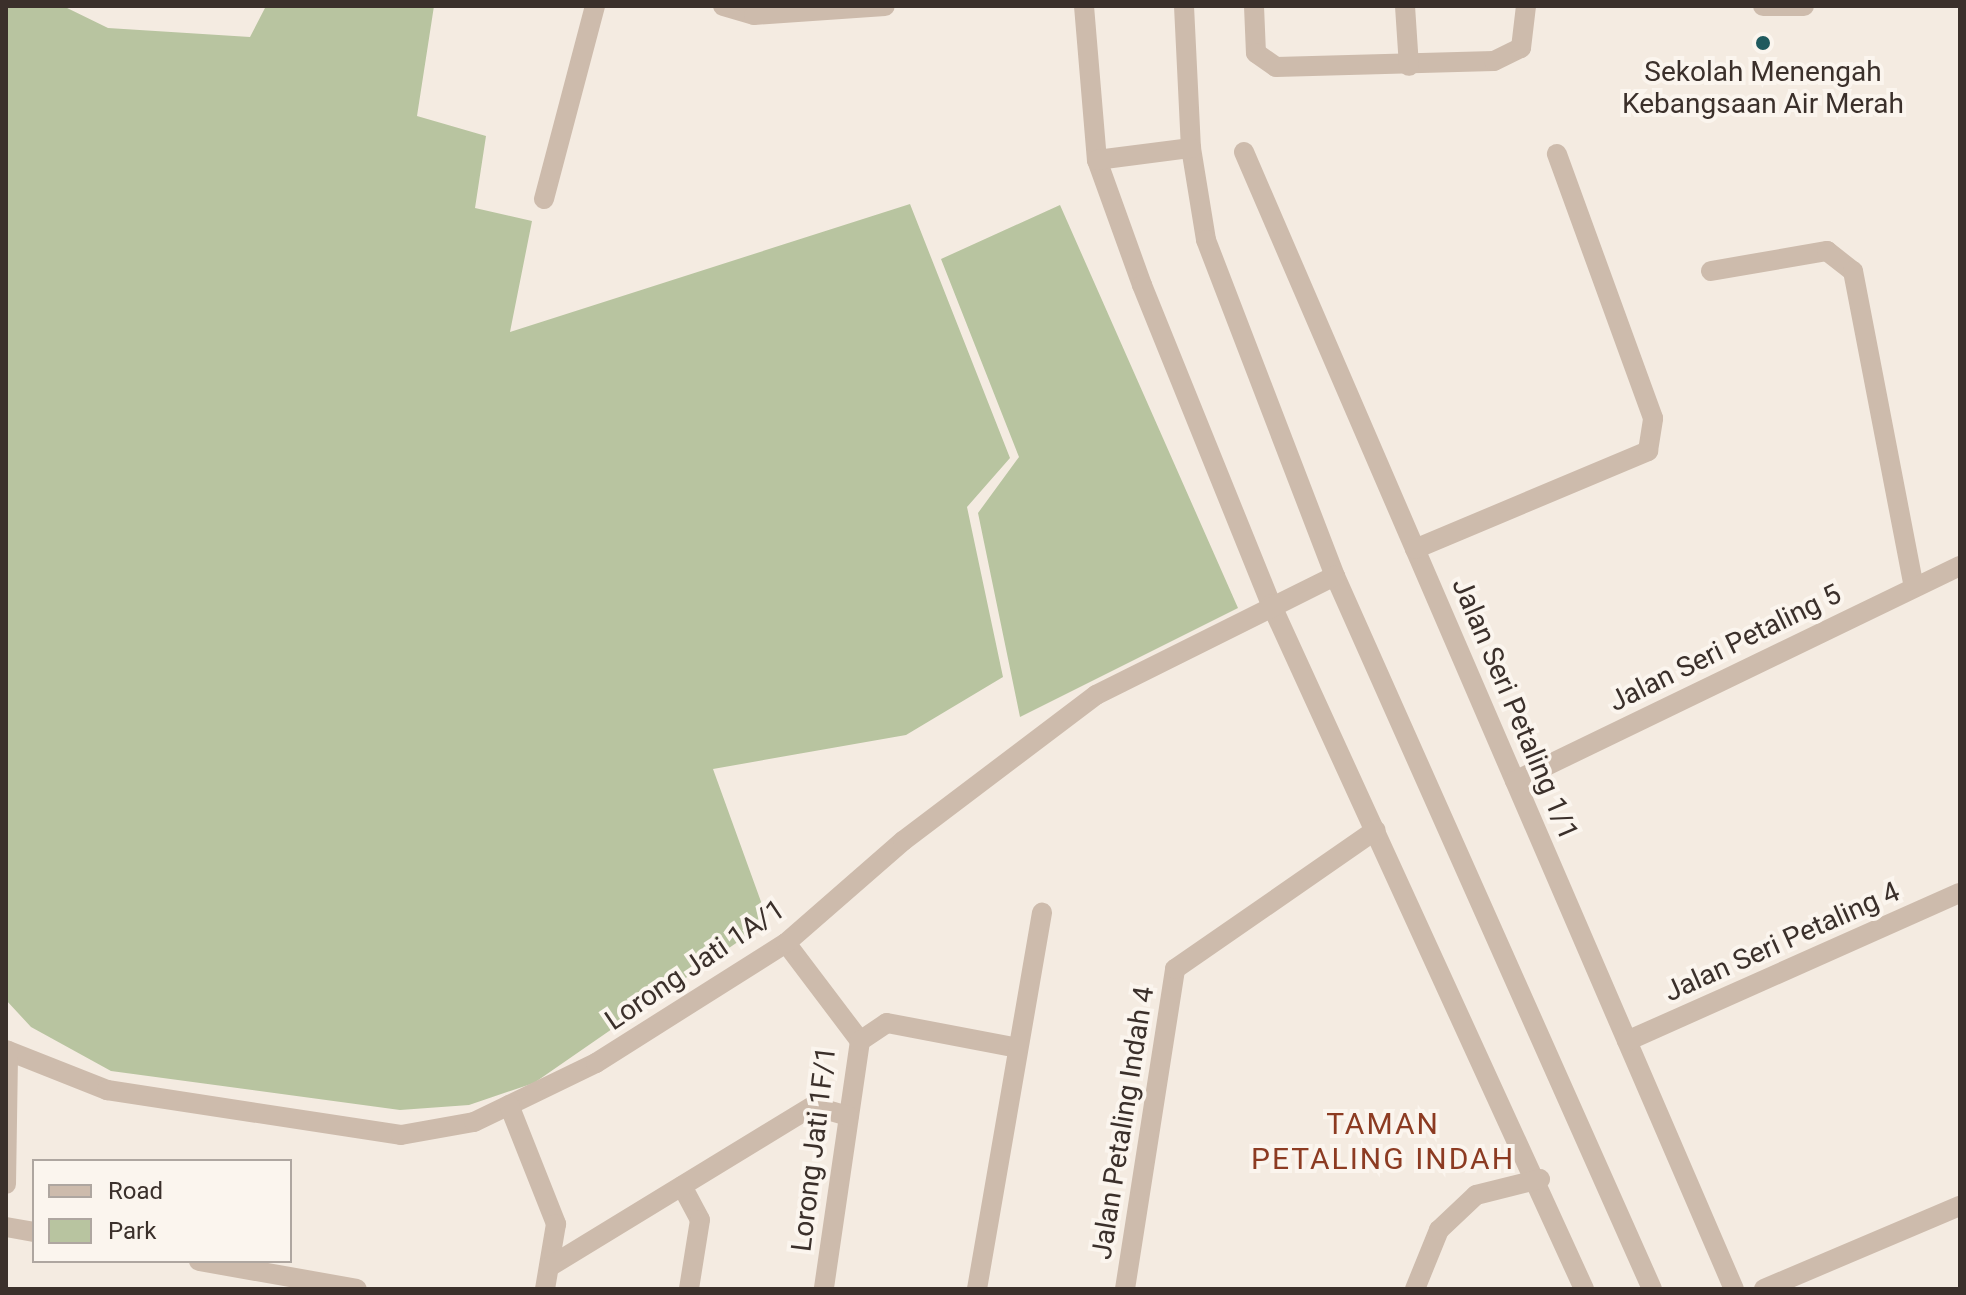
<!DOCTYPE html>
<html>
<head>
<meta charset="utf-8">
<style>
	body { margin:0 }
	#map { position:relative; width:1966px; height:1295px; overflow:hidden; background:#f4ebe1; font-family:Roboto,sans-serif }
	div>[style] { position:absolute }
	.green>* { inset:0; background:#b8c4a0 }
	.minor>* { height:20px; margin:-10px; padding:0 10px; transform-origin:10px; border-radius:10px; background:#cdbbac }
	.dots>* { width:22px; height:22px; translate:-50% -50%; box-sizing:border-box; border:4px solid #fbf5ee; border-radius:50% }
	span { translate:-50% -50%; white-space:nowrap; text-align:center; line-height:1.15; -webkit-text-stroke:8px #fbf5ee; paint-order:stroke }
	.poi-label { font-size:28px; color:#3b302b }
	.street-label { font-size:28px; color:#3b302b }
	.neighbourhood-label { font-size:30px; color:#8c3b22; letter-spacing:2px }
	.frame { position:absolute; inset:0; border:8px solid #3b302b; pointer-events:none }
	.legend { position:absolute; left:32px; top:1159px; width:260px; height:104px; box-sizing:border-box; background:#fbf5ee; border:2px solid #aea6a0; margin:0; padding:10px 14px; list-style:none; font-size:24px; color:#3b302b }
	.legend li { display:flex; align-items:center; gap:16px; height:40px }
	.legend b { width:40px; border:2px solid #aea6a0 }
</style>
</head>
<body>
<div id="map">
	<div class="green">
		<i style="clip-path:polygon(6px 6px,63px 6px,108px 28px,250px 37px,266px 6px,434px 6px,417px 116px,486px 136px,475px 208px,532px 221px,510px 332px,910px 204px,1010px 458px,967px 507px,1003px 677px,906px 735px,713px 769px,768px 921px,534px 1083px,469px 1105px,400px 1110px,111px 1071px,31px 1027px,6px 1000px)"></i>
		<i style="clip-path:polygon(1060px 205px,1238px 608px,1020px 717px,978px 513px,1019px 457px,941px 259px)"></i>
	</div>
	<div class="minor">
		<i style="left:723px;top:6px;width:32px;rotate:16deg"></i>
		<i style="left:754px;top:15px;width:131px;rotate:-3.9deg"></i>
		<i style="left:1084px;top:6px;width:155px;rotate:85.2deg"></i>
		<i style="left:1097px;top:160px;width:133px;rotate:70.2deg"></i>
		<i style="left:1142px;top:285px;width:344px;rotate:68deg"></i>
		<i style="left:1271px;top:604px;width:753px;rotate:65.44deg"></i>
		<i style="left:1184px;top:6px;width:142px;rotate:87.2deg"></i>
		<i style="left:1191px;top:148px;width:93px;rotate:80.7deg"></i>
		<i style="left:1206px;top:240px;width:360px;rotate:69deg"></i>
		<i style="left:1335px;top:576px;width:780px;rotate:66.03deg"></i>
		<i style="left:1254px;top:6px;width:47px;rotate:87.6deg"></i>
		<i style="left:1256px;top:53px;width:24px;rotate:35deg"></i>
		<i style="left:1276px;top:67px;width:218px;rotate:-1.6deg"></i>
		<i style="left:1494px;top:61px;width:30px;rotate:-26deg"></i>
		<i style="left:1521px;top:48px;width:42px;rotate:-83.2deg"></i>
		<i style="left:1405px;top:6px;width:60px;rotate:86.2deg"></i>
		<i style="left:1763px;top:6px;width:41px"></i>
		<i style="left:1244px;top:152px;width:1238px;rotate:66.69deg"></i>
		<i style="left:1097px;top:160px;width:95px;rotate:-7.3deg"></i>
		<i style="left:544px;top:199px;width:200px;rotate:-75.2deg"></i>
		<i style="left:1711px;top:271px;width:118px;rotate:-9.8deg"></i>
		<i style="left:1827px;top:251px;width:33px;rotate:38deg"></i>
		<i style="left:1853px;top:271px;width:322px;rotate:79.1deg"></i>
		<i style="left:1415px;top:549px;width:253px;rotate:-22.8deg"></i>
		<i style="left:1648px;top:451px;width:33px;rotate:-81deg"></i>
		<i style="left:1653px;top:418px;width:281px;rotate:-110deg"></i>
		<i style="left:1515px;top:781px;width:494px;rotate:-25.8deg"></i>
		<i style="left:786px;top:943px;width:123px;rotate:52.9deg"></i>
		<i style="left:860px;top:1041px;width:251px;rotate:98.3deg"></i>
		<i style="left:860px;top:1041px;width:32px;rotate:-34deg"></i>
		<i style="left:887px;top:1023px;width:133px;rotate:10.8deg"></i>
		<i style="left:1627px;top:1041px;width:364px;rotate:-24deg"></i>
		<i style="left:6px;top:1050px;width:109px;rotate:21.6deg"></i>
		<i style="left:107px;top:1090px;width:297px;rotate:8.7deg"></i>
		<i style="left:401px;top:1135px;width:74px;rotate:-10.1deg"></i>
		<i style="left:474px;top:1122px;width:136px;rotate:-25.8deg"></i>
		<i style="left:596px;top:1063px;width:225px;rotate:-32.3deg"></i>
		<i style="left:786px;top:943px;width:155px;rotate:-41.1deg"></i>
		<i style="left:903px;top:841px;width:242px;rotate:-37.1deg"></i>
		<i style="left:1096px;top:695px;width:267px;rotate:-26.5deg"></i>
		<i style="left:509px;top:1105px;width:128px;rotate:68.4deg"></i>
		<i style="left:556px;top:1224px;width:66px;rotate:99.6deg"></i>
		<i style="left:6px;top:1184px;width:133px;rotate:-89.1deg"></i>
		<i style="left:682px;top:1186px;width:38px;rotate:62deg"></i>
		<i style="left:700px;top:1220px;width:70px;rotate:99.1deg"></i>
		<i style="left:6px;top:1227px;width:28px;rotate:10deg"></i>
		<i style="left:199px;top:1261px;width:160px;rotate:10deg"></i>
		<i style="left:549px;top:1267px;width:309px;rotate:-31.4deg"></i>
		<i style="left:813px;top:1106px;width:37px;rotate:16deg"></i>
		<i style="left:977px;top:1289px;width:382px;rotate:-80.2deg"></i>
		<i style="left:1125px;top:1289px;width:324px;rotate:-81.1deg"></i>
		<i style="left:1175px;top:969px;width:244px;rotate:-34.7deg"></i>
		<i style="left:1415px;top:1289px;width:64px;rotate:-67.9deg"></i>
		<i style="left:1439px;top:1230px;width:51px;rotate:-43.4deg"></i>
		<i style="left:1476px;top:1195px;width:66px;rotate:-14deg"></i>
		<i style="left:1764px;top:1289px;width:213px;rotate:-23deg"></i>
	</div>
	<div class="dots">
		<i style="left:1763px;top:43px;background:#1f5a5e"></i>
	</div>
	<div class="poi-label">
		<span style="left:1763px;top:88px">Sekolah Menengah<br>Kebangsaan Air Merah</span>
	</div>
	<div class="street-label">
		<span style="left:1725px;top:648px;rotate:-26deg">Jalan Seri Petaling 5</span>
		<span style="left:1515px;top:709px;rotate:67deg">Jalan Seri Petaling 1/1</span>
		<span style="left:1782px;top:942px;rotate:-24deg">Jalan Seri Petaling 4</span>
		<span style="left:695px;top:965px;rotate:-34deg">Lorong Jati 1A/1</span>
		<span style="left:1123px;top:1123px;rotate:-81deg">Jalan Petaling Indah 4</span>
		<span style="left:814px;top:1149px;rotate:-83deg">Lorong Jati 1F/1</span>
	</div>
	<div class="neighbourhood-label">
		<span style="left:1383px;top:1141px">TAMAN<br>PETALING INDAH</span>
	</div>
	<div class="frame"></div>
	<ul class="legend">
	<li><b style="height:10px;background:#cdbbac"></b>Road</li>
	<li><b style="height:22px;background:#b8c4a0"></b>Park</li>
	</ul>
</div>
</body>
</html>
